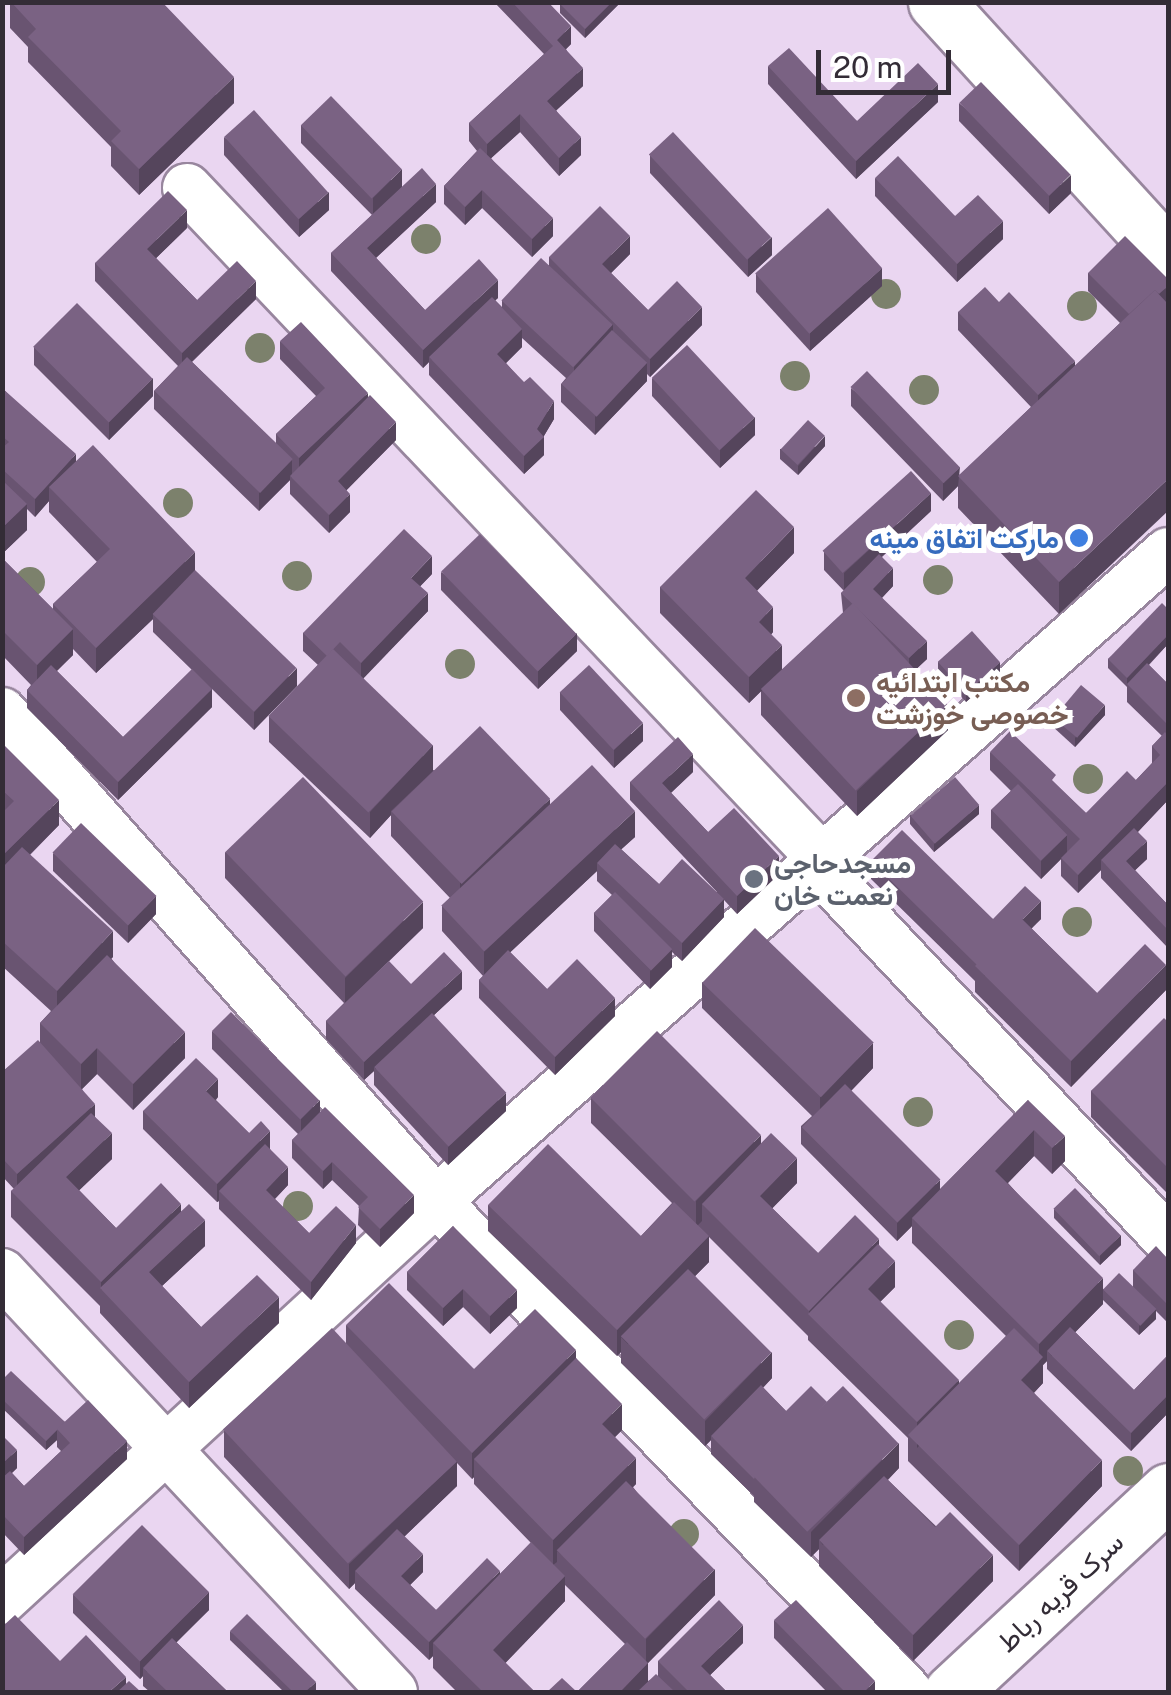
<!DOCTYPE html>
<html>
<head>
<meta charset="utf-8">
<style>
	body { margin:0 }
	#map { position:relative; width:1171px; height:1695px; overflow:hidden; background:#ead6f1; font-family:"Public Sans",Vazirmatn,sans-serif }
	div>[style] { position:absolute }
	.roads { filter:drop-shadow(2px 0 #98869e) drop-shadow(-2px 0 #98869e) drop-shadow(0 2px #98869e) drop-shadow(0 -2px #98869e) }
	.minor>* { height:48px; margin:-24px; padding:0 24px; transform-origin:24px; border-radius:24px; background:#fff }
	.tertiary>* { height:55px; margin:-27.5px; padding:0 27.5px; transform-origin:27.5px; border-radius:27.5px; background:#fff }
	.trees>* { width:30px; height:30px; margin:-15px; border-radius:50%; background:#7c816c }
	.wall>* { inset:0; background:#695471 }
	.shaded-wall>* { inset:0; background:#55455c }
	.building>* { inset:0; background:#7a6283; transform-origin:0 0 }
	.dots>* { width:28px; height:28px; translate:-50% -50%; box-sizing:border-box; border:5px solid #fff; border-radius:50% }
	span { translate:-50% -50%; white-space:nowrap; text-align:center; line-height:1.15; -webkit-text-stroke:10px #fff; paint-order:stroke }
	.shop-label { font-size:28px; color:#366cbe; font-weight:700 }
	.right { translate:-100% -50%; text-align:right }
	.education-label { font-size:28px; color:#785e54; font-weight:700 }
	.left { translate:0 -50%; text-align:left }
	.worship-label { font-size:28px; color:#5b616d; font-weight:700 }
	.street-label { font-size:28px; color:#332c36 }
	.frame { position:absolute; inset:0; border:5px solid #332c36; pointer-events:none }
	.scale { position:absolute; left:816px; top:50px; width:135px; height:45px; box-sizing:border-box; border:5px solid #332c36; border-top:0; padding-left:12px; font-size:30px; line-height:35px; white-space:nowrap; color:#332c36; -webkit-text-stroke:8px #fff; paint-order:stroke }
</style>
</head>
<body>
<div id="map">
	<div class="roads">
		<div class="minor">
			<i style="left:187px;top:188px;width:927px;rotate:46.57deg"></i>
			<i style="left:824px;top:861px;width:21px;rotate:71deg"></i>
			<i style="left:831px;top:881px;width:492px;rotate:46.8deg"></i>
			<i style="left:2px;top:712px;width:654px;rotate:48.41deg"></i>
			<i style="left:436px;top:1201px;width:681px;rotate:46.13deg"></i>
			<i style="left:2px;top:1273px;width:573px;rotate:46.98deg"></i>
			<i style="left:2px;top:1600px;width:590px;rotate:-42.59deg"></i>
			<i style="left:436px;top:1201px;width:978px;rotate:-41.56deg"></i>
		</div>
		<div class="tertiary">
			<i style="left:936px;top:2px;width:344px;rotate:47.6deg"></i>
			<i style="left:952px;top:1692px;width:295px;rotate:-42.9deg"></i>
		</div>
	</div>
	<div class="trees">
		<i style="left:426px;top:239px"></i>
		<i style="left:886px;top:294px"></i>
		<i style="left:1082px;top:306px"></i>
		<i style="left:260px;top:348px"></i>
		<i style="left:795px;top:376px"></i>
		<i style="left:924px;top:390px"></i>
		<i style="left:178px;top:503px"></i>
		<i style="left:297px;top:576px"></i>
		<i style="left:938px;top:580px"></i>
		<i style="left:30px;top:582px"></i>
		<i style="left:460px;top:664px"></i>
		<i style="left:1088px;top:779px"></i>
		<i style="left:1077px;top:922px"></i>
		<i style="left:918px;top:1112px"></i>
		<i style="left:298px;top:1206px"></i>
		<i style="left:959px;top:1335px"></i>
		<i style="left:1128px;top:1471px"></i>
		<i style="left:684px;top:1534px"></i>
	</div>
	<div class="wall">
		<i style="clip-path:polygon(10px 2px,234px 103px,139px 195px,111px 166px,111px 147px,28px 62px,28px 47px,10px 28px)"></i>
		<i style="clip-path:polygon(494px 2px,548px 2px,571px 44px,566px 49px,583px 86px,556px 110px,581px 155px,559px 176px,520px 132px,491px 158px,553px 236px,532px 257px,482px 208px,465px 225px,444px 204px,444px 186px,477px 151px,469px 141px,469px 123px,544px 54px)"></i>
		<i style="clip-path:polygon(562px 2px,621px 2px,585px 38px,560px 13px,560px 4px)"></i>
		<i style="clip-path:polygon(768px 66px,857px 121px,938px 102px,856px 179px,768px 84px)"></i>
		<i style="clip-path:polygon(959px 103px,1071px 193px,1049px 214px,959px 121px)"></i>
		<i style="clip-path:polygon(301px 125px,402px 187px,436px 202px,376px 258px,425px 310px,498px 298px,495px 300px,502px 307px,502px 301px,549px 265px,549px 257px,630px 254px,611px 273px,648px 310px,702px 325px,650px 377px,647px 374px,647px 381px,595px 435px,561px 402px,561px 384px,566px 378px,522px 338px,522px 347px,506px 363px,554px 419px,544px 436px,544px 455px,524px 474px,429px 375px,429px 362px,423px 368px,331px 271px,331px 253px,372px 215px,301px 143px)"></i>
		<i style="clip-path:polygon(224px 137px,329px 210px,299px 237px,224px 155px)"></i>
		<i style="clip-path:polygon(650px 155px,772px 255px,748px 277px,650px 173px)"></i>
		<i style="clip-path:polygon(875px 178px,955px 216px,1003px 239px,957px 282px,875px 196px)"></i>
		<i style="clip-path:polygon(187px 228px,156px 258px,197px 300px,256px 299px,192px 362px,276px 444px,276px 434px,316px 396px,280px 359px,280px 341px,368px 397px,396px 440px,346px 490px,350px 512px,329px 533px,290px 494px,290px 480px,259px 511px,154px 409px,154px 391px,178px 366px,95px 281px,95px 263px)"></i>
		<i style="clip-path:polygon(1088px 273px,1168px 279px,1059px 614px,958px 508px,958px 486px,943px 501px,851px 406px,851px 388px,960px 475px,1031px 407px,958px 330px,958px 312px,999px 302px,1075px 366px,1120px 323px,1088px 291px)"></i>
		<i style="clip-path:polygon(756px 274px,882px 286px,810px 351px,756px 292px)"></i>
		<i style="clip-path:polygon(34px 347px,153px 396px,109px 440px,34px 365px)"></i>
		<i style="clip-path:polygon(652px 378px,755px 435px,720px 468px,652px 396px)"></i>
		<i style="clip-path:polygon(evenodd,2px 388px,76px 461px,195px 571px,297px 686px,254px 730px,212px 689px,212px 707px,118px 800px,27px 708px,27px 690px,31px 685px,2px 655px,2px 558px,53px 609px,53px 604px,97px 562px,49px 512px,49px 501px,35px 517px,27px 509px,27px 530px,2px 554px,2px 388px,153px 619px,153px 632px,192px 670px,123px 737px,57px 671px,73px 655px,73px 649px,96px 673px,153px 619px)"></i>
		<i style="clip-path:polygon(825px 446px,798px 475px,780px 459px,780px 449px)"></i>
		<i style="clip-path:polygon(931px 511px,882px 557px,893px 586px,882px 598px,927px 659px,915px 670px,948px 730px,857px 816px,761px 715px,761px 691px,749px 703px,660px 613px,660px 587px,794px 553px,757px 590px,773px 632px,771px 635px,782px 670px,843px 613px,841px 593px,844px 591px,824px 570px,824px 552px)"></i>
		<i style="clip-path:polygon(441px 572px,577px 651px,538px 689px,441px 590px)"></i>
		<i style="clip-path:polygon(432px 574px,420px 586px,428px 611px,363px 678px,433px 770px,550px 805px,635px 837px,621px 849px,659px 884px,717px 892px,630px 800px,630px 782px,693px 772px,671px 793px,708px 832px,779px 874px,737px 914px,724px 900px,724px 917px,682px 961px,672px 952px,672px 967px,650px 989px,594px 931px,594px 913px,612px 895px,597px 881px,597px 871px,510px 952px,547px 989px,615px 1016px,555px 1075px,479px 998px,479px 980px,483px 976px,442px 931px,442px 906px,450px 898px,391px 836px,391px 815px,370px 838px,269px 742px,269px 717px,318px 665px,303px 651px,303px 633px)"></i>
		<i style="clip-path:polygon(1168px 609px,1168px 644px,1149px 665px,1168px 684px,1168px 800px,1138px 832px,1147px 859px,1135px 870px,1168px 905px,1168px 948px,1101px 878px,1101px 870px,1078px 893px,1061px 876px,1061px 859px,1041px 879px,991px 828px,991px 810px,1011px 791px,990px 770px,990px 752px,1056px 785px,1086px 813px,1136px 780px,1152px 763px,1152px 746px,1162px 736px,1127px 702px,1127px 687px,1108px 668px,1108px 659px)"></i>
		<i style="clip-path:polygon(938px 662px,1000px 672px,966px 702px,938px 671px)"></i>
		<i style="clip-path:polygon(560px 692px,643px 741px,614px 768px,560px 710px)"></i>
		<i style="clip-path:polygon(1105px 715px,1075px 747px,1052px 726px,1052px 717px)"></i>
		<i style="clip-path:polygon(2px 743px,59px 825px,30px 855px,113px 957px,111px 958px,185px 1058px,133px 1110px,97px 1074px,82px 1089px,95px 1117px,112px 1159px,79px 1190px,116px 1228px,181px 1211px,205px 1246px,162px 1286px,201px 1327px,279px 1323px,189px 1408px,100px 1313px,100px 1306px,11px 1217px,11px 1191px,14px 1189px,2px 1176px,2px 1072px,40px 1042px,40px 1023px,51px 1011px,2px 966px)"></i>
		<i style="clip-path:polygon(979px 814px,934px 852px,910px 824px,910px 815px)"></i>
		<i style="clip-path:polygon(225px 852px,423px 928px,374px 976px,411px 984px,462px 989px,434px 1015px,506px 1111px,448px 1165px,374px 1085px,374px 1071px,364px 1080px,326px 1039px,326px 1021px,344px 1003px,225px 878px)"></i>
		<i style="clip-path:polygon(53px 853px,156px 914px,128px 943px,53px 871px)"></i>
		<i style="clip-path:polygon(871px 861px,993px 919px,1041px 919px,1031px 928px,1097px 993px,1166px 990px,1071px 1087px,975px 992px,975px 981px,871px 879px)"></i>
		<i style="clip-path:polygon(702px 982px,873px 1068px,851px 1091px,940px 1189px,1028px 1100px,1065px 1161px,1052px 1174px,1034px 1156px,1008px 1183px,1103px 1289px,1133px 1287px,1133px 1270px,1168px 1259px,1168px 1323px,1156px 1311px,1156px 1319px,1139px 1335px,1103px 1300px,1103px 1304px,1075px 1332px,1134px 1390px,1168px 1355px,1168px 1413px,1131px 1451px,1047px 1369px,1047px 1361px,1043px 1365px,1043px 1383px,1034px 1393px,1102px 1486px,1019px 1571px,908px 1461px,908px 1438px,808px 1340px,808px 1336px,709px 1237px,709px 1262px,695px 1276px,772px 1378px,763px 1388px,786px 1411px,899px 1468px,888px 1480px,993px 1581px,913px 1661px,819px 1566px,819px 1549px,811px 1557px,754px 1502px,754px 1496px,711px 1454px,711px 1440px,705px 1446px,621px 1363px,621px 1352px,617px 1356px,488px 1231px,488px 1205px,641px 1236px,672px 1203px,591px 1123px,591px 1098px,761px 1144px,797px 1183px,772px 1208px,818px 1253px,879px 1245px,895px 1287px,880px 1302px,959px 1383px,1006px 1336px,912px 1243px,912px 1226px,897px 1241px,801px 1144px,801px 1126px,812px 1116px,702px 1008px)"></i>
		<i style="clip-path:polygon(1168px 1022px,1168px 1194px,1091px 1117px,1091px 1091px)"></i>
		<i style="clip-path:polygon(212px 1031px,320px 1112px,414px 1213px,380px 1247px,358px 1225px,359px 1206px,332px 1180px,323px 1189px,292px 1158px,292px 1140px,298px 1134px,212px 1049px)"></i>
		<i style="clip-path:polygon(218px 1097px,216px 1100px,249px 1133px,270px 1149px,288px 1185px,275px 1199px,309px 1233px,356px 1243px,311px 1300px,219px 1209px,219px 1201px,217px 1202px,143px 1129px,143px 1111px)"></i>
		<i style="clip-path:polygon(1054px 1209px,1121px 1245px,1100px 1265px,1054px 1218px)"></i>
		<i style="clip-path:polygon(453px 1226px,517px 1308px,490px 1334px,463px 1307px,443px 1326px,407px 1290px,407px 1272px)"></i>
		<i style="clip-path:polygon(evenodd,346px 1325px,474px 1369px,576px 1358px,622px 1430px,615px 1437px,636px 1484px,633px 1487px,715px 1595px,648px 1663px,648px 1681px,658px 1676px,658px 1661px,743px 1643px,710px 1675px,727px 1692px,577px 1692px,625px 1644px,565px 1585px,565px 1601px,505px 1663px,535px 1692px,457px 1692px,433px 1668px,433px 1656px,429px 1660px,355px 1589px,355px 1583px,349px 1589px,224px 1457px,224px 1431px,346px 1343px,346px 1325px,457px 1463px,472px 1479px,474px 1477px,474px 1484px,531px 1543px,500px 1574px,436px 1610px,410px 1585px,423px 1572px,404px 1537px,457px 1486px,457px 1463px)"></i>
		<i style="clip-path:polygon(2px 1380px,65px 1422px,127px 1459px,24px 1555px,2px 1532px,2px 1435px,17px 1468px,12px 1473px,24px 1486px,61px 1451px,57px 1447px,57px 1440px,46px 1450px,2px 1408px)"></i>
		<i style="clip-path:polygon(73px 1595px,209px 1610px,176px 1642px,228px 1692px,150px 1692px,143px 1686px,143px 1676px,140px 1679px,73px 1613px)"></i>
		<i style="clip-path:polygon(774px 1620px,875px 1692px,827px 1692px,774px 1638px)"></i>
		<i style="clip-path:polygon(230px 1631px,316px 1691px,314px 1692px,284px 1692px,230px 1640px)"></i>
	</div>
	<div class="shaded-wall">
		<i style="clip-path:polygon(612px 2px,621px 2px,585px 38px,585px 29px)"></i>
		<i style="clip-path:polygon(571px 26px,571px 44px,557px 58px,557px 40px)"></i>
		<i style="clip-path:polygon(583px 68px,583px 86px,547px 119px,547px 101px)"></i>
		<i style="clip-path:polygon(234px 77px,234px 103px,139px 195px,139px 169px)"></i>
		<i style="clip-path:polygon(938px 84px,938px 102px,856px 179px,856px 161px)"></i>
		<i style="clip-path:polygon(520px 114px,520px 132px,487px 162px,487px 144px)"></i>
		<i style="clip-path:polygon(581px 137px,581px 155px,559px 176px,559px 158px)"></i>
		<i style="clip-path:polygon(402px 169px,402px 187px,373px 216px,373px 198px)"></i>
		<i style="clip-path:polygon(1071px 175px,1071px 193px,1049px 214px,1049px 196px)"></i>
		<i style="clip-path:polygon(436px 184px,436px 202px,367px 266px,367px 248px)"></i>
		<i style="clip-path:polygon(482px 190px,482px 208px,465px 225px,465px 207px)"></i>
		<i style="clip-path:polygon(329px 192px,329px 210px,299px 237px,299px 219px)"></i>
		<i style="clip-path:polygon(187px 210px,187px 228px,147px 267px,147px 249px)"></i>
		<i style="clip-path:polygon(553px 218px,553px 236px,532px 257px,532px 239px)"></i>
		<i style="clip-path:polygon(1003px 221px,1003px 239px,957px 282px,957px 264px)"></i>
		<i style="clip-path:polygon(630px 236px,630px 254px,602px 282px,602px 264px)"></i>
		<i style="clip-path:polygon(772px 237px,772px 255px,748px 277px,748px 259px)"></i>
		<i style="clip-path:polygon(882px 268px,882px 286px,810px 351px,810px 333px)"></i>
		<i style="clip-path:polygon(498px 280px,498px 298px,432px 360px,429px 357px,429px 362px,423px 368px,423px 350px)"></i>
		<i style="clip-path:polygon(256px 281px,256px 299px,182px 371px,182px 353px)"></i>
		<i style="clip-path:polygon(1168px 286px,1168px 304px,1130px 315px)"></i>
		<i style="clip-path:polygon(702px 307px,702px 325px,650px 377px,650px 359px)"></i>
		<i style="clip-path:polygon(613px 324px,613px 342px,574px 385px,574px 367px)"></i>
		<i style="clip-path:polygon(522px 329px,522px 347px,497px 372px,497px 354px)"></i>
		<i style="clip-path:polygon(1075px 361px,1075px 379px,1038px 413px,1038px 395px)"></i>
		<i style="clip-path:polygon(647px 363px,647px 381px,595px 435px,595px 417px)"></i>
		<i style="clip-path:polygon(153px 378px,153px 396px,109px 440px,109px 422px)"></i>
		<i style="clip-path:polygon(368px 393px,368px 411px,299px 476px,299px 458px)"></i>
		<i style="clip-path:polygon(554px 401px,554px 419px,542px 439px,544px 437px,544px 455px,524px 474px,524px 456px,537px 429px)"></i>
		<i style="clip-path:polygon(755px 417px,755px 435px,720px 468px,720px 450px)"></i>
		<i style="clip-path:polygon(396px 422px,396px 440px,338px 499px,338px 481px)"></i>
		<i style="clip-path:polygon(825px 436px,825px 446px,798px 475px,798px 466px)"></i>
		<i style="clip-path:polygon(76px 454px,76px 472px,49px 487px,49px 501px,35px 517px,35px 499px)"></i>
		<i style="clip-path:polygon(292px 460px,292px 478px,290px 476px,290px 480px,259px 511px,259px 493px)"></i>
		<i style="clip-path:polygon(960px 467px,958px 486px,943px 501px,943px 483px)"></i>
		<i style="clip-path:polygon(1168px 479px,1168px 511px,1059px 614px,1059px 582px)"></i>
		<i style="clip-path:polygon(931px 493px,931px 511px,844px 591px,844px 573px)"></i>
		<i style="clip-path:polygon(350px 494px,350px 512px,329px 533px,329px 515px)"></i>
		<i style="clip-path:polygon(27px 504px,27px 530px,2px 554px,2px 528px)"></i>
		<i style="clip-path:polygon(794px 527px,794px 553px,745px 603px,745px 578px)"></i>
		<i style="clip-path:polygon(195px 552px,195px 578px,153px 614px,153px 619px,96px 673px,96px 648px)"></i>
		<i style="clip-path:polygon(432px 556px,432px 574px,411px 596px,411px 578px)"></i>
		<i style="clip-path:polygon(893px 568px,893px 586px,873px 607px,873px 589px)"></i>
		<i style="clip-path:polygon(428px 593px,428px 611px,361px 681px,361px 663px)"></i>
		<i style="clip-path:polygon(773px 607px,773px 632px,759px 647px,759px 622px)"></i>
		<i style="clip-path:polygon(73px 629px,73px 655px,37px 690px,37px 665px)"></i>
		<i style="clip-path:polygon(577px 633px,577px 651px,538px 689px,538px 671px)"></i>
		<i style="clip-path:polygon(1168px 635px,1168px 644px,1129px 685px,1127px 684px,1127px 687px,1127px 678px)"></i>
		<i style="clip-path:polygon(927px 641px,927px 659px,909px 676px,909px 658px)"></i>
		<i style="clip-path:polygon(782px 645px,782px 671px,749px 703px,749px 677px)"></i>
		<i style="clip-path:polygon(1000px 662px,1000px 672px,966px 702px,966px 693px)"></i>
		<i style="clip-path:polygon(297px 668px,297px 686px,254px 730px,254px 712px)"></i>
		<i style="clip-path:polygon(212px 689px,212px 707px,118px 800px,118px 782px)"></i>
		<i style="clip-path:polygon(948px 704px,948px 730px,857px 816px,857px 791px)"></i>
		<i style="clip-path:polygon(1105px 705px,1105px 715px,1075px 747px,1075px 738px)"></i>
		<i style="clip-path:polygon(643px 723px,643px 741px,614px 768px,614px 750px)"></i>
		<i style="clip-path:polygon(433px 745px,433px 771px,391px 811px,391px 815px,370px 838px,370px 812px)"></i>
		<i style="clip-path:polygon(693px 754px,693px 772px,662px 801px,662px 783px)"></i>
		<i style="clip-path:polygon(1168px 782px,1168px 800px,1106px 865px,1101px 860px,1101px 870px,1078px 893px,1078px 875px)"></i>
		<i style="clip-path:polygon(550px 799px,550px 824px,460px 909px,460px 883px)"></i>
		<i style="clip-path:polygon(59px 800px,59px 825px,2px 882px,2px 856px)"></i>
		<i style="clip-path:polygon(979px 805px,979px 814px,934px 852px,934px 843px)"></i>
		<i style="clip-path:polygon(635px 811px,635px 837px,602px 867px,597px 863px,597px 871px,484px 977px,484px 951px)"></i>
		<i style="clip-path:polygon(1067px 835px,1067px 853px,1041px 879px,1041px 861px)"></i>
		<i style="clip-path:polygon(1147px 841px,1147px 859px,1126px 879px,1126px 861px)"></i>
		<i style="clip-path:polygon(779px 856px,779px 874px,737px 914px,737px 896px)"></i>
		<i style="clip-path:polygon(156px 896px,156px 914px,128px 943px,128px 925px)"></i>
		<i style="clip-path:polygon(724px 899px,724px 917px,682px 961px,682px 943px)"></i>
		<i style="clip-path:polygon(1041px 901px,1041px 919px,985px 976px,977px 965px)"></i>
		<i style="clip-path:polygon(423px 902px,423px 928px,345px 1003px,345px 978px)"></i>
		<i style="clip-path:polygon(113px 931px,113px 957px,57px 1017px,57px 991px)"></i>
		<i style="clip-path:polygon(672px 949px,672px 967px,650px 989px,650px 971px)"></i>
		<i style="clip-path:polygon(1166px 965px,1166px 990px,1071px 1087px,1071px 1061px)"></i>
		<i style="clip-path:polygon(462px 971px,462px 989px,376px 1069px,374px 1067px,374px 1071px,364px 1080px,364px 1062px)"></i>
		<i style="clip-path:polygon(615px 998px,615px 1016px,555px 1075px,555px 1057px)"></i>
		<i style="clip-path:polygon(185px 1032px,185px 1058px,133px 1110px,133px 1084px)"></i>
		<i style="clip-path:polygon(873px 1043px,873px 1068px,820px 1123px,820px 1097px)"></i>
		<i style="clip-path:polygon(97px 1048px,97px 1074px,81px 1090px,81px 1064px)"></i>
		<i style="clip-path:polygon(218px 1079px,218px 1097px,206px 1109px,206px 1091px)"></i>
		<i style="clip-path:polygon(506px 1093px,506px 1111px,448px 1165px,448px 1147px)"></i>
		<i style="clip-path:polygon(320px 1100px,320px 1118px,301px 1137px,301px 1119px)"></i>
		<i style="clip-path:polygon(95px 1104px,95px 1122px,17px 1192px,17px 1174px)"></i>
		<i style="clip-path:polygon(1034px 1130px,1034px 1156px,995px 1196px,995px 1171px)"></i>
		<i style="clip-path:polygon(270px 1131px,270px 1149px,219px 1191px,219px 1201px,217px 1202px,217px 1184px)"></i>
		<i style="clip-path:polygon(112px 1133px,112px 1159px,66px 1203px,66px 1177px)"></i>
		<i style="clip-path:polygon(761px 1135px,761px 1161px,702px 1204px,702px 1221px,696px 1227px,696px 1201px)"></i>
		<i style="clip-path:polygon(1065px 1136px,1065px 1161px,1052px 1174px,1052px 1148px)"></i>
		<i style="clip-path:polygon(797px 1158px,797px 1183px,760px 1221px,760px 1196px)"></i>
		<i style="clip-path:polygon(332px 1162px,332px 1180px,323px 1189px,323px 1171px)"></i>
		<i style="clip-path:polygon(288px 1167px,288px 1185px,266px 1208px,266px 1190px)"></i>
		<i style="clip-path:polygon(940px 1180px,940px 1198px,912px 1218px,912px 1226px,897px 1241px,897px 1223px)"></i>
		<i style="clip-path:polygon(414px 1195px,414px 1213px,380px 1247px,380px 1229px)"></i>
		<i style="clip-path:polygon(181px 1204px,181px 1230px,101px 1290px,101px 1282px)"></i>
		<i style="clip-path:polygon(205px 1220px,205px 1246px,149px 1298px,149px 1272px)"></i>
		<i style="clip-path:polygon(356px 1225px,356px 1243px,311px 1300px,311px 1282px)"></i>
		<i style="clip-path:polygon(1121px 1235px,1121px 1245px,1100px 1265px,1100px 1255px)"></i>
		<i style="clip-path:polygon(709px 1236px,709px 1262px,628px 1344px,621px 1337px,621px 1352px,617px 1356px,617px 1330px)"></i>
		<i style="clip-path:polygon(879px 1239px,879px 1265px,809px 1315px,809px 1311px)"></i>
		<i style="clip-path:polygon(895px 1261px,895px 1287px,868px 1314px,868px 1289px)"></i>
		<i style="clip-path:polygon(1103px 1278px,1103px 1304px,1052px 1356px,1047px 1351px,1047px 1361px,1043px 1365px,1043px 1383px,1021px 1406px,1021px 1380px,1039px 1362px,1039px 1344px)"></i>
		<i style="clip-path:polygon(463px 1289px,463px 1307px,443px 1326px,443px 1308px)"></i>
		<i style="clip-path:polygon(517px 1290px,517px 1308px,490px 1334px,490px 1316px)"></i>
		<i style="clip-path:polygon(279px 1297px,279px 1323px,189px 1408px,189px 1382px)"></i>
		<i style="clip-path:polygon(1156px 1309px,1156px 1319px,1139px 1335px,1139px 1326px)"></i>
		<i style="clip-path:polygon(576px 1350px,576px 1376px,474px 1459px,474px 1477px,472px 1479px,472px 1453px)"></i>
		<i style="clip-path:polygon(772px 1352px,772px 1378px,713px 1438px,711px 1436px,711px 1440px,705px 1446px,705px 1421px)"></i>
		<i style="clip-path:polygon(959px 1380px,959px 1405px,917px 1448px,917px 1422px)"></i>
		<i style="clip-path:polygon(1168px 1395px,1168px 1413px,1131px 1451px,1131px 1433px)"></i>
		<i style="clip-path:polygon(622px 1404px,622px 1430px,602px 1450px,602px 1424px)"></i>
		<i style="clip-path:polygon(57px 1430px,57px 1440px,46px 1450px,46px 1441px)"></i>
		<i style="clip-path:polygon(127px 1441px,127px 1459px,24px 1555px,24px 1537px)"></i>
		<i style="clip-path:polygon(899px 1443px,899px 1468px,823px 1545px,819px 1540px,819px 1549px,811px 1557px,811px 1532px)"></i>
		<i style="clip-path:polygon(17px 1450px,17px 1468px,2px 1482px,2px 1464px)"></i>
		<i style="clip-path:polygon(636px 1458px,636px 1484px,563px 1556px,557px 1551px,557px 1562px,553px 1565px,553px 1540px)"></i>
		<i style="clip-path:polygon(1102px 1460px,1102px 1486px,1019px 1571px,1019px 1545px)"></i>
		<i style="clip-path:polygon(457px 1461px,457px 1486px,362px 1577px,355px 1571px,355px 1583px,349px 1589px,349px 1564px)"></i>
		<i style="clip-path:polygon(423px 1554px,423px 1572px,401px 1594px,401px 1576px)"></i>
		<i style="clip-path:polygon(993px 1555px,993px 1581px,913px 1661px,913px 1635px)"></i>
		<i style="clip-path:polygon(715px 1569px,715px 1595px,646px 1665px,646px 1639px)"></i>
		<i style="clip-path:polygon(500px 1571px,500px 1589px,433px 1643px,433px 1656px,429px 1660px,429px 1642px)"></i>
		<i style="clip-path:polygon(565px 1576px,565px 1601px,493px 1676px,493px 1650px)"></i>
		<i style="clip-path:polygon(209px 1592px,209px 1610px,147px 1672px,143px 1668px,143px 1676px,140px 1679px,140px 1661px)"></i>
		<i style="clip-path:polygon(743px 1625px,743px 1643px,701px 1684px,701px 1666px)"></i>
		<i style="clip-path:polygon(648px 1663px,648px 1689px,645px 1692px,620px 1692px)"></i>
		<i style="clip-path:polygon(126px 1677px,126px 1692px,109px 1692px)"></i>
		<i style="clip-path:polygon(875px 1681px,875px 1692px,864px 1692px)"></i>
		<i style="clip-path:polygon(316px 1682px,316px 1691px,314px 1692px,305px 1692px)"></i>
	</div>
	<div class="building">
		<i style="clip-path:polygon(11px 2px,162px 2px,234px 77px,139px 169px,111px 141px,121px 131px,28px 37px,36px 29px)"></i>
		<i style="clip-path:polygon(512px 2px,548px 2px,571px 26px,557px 40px,583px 68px,547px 101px,581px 137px,559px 158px,520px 114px,487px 144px,469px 123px,553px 46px)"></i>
		<i style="clip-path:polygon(562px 2px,612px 2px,585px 29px,560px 4px)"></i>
		<i style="clip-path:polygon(789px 48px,857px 121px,918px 63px,938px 84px,856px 161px,768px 66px)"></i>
		<i style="left:981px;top:82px;width:129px;height:30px;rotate:46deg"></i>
		<i style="left:331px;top:96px;width:102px;height:42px;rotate:46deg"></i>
		<i style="left:254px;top:110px;width:111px;height:40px;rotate:48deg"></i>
		<i style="left:673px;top:132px;width:144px;height:33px;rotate:47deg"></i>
		<i style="clip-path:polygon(480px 148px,553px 218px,532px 239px,482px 190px,465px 207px,444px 186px)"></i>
		<i style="clip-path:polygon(898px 156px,955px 216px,978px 195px,1003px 221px,957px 264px,875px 178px)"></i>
		<i style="clip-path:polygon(422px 168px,436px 184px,367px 248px,425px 310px,479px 259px,498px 280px,423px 350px,331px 253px)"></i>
		<i style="clip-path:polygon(168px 191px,187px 210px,147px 249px,197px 300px,237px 261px,256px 281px,182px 353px,95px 263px)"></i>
		<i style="clip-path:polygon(600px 206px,630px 236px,602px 264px,648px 310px,677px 281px,702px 307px,650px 359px,549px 257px)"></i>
		<i style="left:828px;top:208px;width:81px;height:98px;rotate:48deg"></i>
		<i style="clip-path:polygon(1125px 236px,1168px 279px,1168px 286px,1159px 294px,1155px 290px,1129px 314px,1088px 273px)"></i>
		<i style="left:541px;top:258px;width:98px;height:58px;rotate:43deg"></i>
		<i style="clip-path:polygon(985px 287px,999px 302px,1009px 292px,1075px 361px,1038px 395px,958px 312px)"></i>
		<i style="clip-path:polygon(1155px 290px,1168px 304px,1168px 479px,1059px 582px,958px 476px)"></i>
		<i style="clip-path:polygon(492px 297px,522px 329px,497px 354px,524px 382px,530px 377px,554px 401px,537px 429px,544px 437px,524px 456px,429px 357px)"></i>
		<i style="left:77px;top:303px;width:107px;height:62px;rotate:45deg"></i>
		<i style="clip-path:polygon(301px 322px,368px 393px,299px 458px,276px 434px,325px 388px,280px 341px)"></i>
		<i style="left:612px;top:330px;width:48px;height:74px;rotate:43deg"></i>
		<i style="left:687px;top:345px;width:99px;height:48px;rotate:47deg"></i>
		<i style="left:187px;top:357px;width:147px;height:47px;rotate:44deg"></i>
		<i style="left:867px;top:371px;width:134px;height:23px;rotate:46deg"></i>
		<i style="clip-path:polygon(2px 388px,76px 454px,35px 499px,2px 469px,2px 448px,9px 442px,2px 436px)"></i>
		<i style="clip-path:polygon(370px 395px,396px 422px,338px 481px,350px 494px,329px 515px,290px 476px)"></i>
		<i style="left:808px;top:420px;width:23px;height:40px;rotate:43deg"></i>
		<i style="clip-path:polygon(93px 445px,195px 552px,96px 648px,53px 604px,110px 549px,49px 487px)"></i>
		<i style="left:911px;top:471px;width:30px;height:119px;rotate:48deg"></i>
		<i style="clip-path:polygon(2px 480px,27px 504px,2px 528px)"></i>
		<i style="clip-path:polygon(756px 490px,794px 527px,745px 578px,773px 607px,759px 622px,782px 645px,749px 677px,660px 587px)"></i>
		<i style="clip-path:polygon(404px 529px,432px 556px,411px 578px,428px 593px,361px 663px,340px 642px,327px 656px,303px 633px)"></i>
		<i style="left:480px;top:534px;width:139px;height:54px;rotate:46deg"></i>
		<i style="clip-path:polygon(879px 554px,893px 568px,873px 589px,927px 641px,909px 658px,841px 593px)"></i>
		<i style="clip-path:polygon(2px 558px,73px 629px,37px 665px,2px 630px)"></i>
		<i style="left:195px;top:570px;width:141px;height:61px;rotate:44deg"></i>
		<i style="left:853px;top:603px;width:139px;height:126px;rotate:47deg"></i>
		<i style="clip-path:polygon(1162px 603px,1168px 609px,1168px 635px,1127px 678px,1108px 659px)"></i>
		<i style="left:972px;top:631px;width:42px;height:46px;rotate:48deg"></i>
		<i style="left:333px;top:649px;width:139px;height:93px;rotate:44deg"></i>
		<i style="clip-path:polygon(1147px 663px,1168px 684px,1168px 725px,1127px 684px)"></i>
		<i style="clip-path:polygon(51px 665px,123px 737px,192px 669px,212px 689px,118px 782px,27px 690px)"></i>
		<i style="left:589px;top:665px;width:79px;height:40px;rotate:47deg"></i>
		<i style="left:1081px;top:685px;width:31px;height:43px;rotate:40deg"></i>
		<i style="left:480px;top:726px;width:101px;height:123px;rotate:46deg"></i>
		<i style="clip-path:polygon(1010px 731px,1056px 775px,1052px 780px,1086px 813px,1127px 771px,1136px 780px,1160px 755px,1152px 746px,1165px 732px,1168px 736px,1168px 782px,1078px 875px,1061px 858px,1080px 839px,990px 752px)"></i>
		<i style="clip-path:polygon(678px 737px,693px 754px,662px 783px,708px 832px,734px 808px,779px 856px,737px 896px,630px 782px)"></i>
		<i style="clip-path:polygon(2px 743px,59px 800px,2px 856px,2px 813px,14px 801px,2px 790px)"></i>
		<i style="left:592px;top:765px;width:63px;height:206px;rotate:47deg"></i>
		<i style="left:303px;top:777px;width:173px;height:108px;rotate:46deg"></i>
		<i style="left:955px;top:777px;width:37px;height:59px;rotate:49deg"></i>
		<i style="left:1018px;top:784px;width:71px;height:37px;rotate:46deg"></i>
		<i style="left:81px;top:823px;width:105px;height:41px;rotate:44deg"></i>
		<i style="clip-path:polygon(1134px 828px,1147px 841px,1126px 861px,1168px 905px,1168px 930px,1101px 860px)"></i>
		<i style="clip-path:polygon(902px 830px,993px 919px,1025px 886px,1041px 901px,977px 965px,871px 861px)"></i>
		<i style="clip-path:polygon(615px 844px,659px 884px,682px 859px,724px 899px,682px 943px,597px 863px)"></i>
		<i style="clip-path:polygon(22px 847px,113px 931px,57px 991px,2px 941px,2px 868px)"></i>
		<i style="left:615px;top:892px;width:81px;height:30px;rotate:45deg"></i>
		<i style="clip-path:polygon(1022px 919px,1097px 993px,1145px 944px,1166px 965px,1071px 1061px,975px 966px)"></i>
		<i style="left:755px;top:928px;width:165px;height:76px;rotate:44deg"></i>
		<i style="clip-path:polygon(508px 950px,547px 989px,577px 959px,615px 998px,555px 1057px,479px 980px)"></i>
		<i style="clip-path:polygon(444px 952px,462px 971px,364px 1062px,326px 1021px,389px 961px,411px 984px)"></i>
		<i style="clip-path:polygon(107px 955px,185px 1032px,133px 1084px,97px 1048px,81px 1064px,40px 1023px)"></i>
		<i style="left:231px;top:1012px;width:125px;height:27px;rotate:45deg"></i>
		<i style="left:432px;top:1013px;width:109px;height:79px;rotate:47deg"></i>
		<i style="clip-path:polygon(1164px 1018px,1168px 1022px,1168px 1168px,1091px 1091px)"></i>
		<i style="left:657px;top:1031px;width:147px;height:94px;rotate:45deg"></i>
		<i style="clip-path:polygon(38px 1040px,95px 1104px,17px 1174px,2px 1158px,2px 1072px)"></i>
		<i style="clip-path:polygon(196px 1058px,218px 1079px,206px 1091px,249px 1133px,261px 1121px,270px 1131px,217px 1184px,143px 1111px)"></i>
		<i style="left:845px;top:1084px;width:135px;height:61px;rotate:45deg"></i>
		<i style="clip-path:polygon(1028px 1100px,1065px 1136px,1052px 1148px,1034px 1130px,995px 1171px,1103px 1278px,1039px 1344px,912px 1218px)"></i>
		<i style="clip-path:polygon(325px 1107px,414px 1195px,380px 1229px,358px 1207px,368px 1197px,332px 1162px,323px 1171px,292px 1140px)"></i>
		<i style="clip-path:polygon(91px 1113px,112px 1133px,66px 1177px,116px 1228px,161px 1183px,181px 1204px,101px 1282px,11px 1191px)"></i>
		<i style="clip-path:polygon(771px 1133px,797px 1158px,760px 1196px,818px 1253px,855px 1215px,879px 1239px,809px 1311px,702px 1204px)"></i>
		<i style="clip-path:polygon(265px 1144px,288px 1167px,266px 1190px,309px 1233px,336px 1206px,356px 1225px,311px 1282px,219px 1191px)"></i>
		<i style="clip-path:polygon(548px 1144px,641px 1236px,674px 1202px,709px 1236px,617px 1330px,488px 1205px)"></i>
		<i style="left:1075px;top:1188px;width:66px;height:30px;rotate:46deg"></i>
		<i style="clip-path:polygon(189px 1204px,205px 1220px,149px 1272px,201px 1327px,257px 1275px,279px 1297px,189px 1382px,100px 1288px)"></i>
		<i style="clip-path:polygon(453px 1226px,517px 1290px,490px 1316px,463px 1289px,443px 1308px,407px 1272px)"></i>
		<i style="clip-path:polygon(878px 1244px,895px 1261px,868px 1289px,959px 1380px,917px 1422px,808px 1314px)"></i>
		<i style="clip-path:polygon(1156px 1246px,1168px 1259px,1168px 1305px,1133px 1270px)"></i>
		<i style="left:688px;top:1269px;width:118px;height:95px;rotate:45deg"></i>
		<i style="left:1119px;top:1273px;width:52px;height:23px;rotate:44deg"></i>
		<i style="clip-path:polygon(389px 1283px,474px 1369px,535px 1309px,576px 1350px,472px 1453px,346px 1325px)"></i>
		<i style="clip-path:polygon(1070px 1327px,1134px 1390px,1168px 1355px,1168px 1395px,1131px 1433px,1047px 1351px)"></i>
		<i style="left:332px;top:1328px;width:183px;height:149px;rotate:47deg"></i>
		<i style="clip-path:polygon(1014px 1328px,1043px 1357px,1021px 1380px,1102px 1460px,1019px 1545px,908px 1435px)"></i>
		<i style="clip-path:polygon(576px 1358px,622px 1404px,602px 1424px,636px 1458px,553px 1540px,474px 1459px)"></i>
		<i style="clip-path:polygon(11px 1371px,65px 1422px,46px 1441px,2px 1399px,2px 1380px)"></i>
		<i style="clip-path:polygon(761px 1385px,786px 1411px,811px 1386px,827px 1402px,754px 1476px,755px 1477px,754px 1479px,711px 1436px)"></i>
		<i style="left:843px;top:1386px;width:80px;height:127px;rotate:46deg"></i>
		<i style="clip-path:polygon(88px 1400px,127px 1441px,24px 1537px,2px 1514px,2px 1478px,10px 1471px,24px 1486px,70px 1443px,57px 1429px)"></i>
		<i style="clip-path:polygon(2px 1435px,17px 1450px,2px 1464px)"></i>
		<i style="clip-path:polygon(884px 1476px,935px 1527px,950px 1512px,993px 1555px,913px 1635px,819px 1540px)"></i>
		<i style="left:626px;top:1481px;width:125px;height:98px;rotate:45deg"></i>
		<i style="left:142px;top:1525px;width:95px;height:98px;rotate:45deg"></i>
		<i style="clip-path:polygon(397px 1529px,423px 1554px,401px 1576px,436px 1610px,487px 1558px,500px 1571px,429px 1642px,355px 1571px)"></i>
		<i style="clip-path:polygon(531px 1542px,565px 1576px,493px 1650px,535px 1692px,483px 1692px,433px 1643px)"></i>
		<i style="clip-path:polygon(719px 1600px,743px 1625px,701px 1666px,727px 1692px,689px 1692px,658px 1661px)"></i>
		<i style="clip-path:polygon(796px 1600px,875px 1681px,864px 1692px,845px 1692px,774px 1620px)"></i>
		<i style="clip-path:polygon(247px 1614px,316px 1682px,305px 1692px,293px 1692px,230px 1631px)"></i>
		<i style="clip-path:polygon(15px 1615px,60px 1661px,86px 1635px,126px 1677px,109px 1692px,2px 1692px,2px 1627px)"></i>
		<i style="clip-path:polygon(172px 1638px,228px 1692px,168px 1692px,143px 1668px)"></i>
		<i style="clip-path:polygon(627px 1642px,648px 1663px,620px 1692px,577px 1692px)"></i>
		<i style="clip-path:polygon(656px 1674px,675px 1692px,637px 1692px)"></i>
		<i style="clip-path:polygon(562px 1678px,577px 1692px,547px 1692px)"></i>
		<i style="clip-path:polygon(129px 1681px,141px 1692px,117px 1692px)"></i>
	</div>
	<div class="dots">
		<i style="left:1079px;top:538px;background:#3f7fe0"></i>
		<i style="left:856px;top:698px;background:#8d6e63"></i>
		<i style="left:754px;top:879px;background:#6b7280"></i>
	</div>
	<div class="shop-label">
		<span class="right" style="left:1059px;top:538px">مارکت اتفاق مینه</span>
	</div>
	<div class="education-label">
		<span class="left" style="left:876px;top:698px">مکتب ابتدائیه<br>خصوصی خوزشت</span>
	</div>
	<div class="worship-label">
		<span class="left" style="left:774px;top:879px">مسجدحاجی<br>نعمت خان</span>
	</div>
	<div class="street-label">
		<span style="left:1060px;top:1592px;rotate:-43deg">سرک قریه رباط</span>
	</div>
	<div class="frame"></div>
	<div class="scale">20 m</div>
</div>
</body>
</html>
